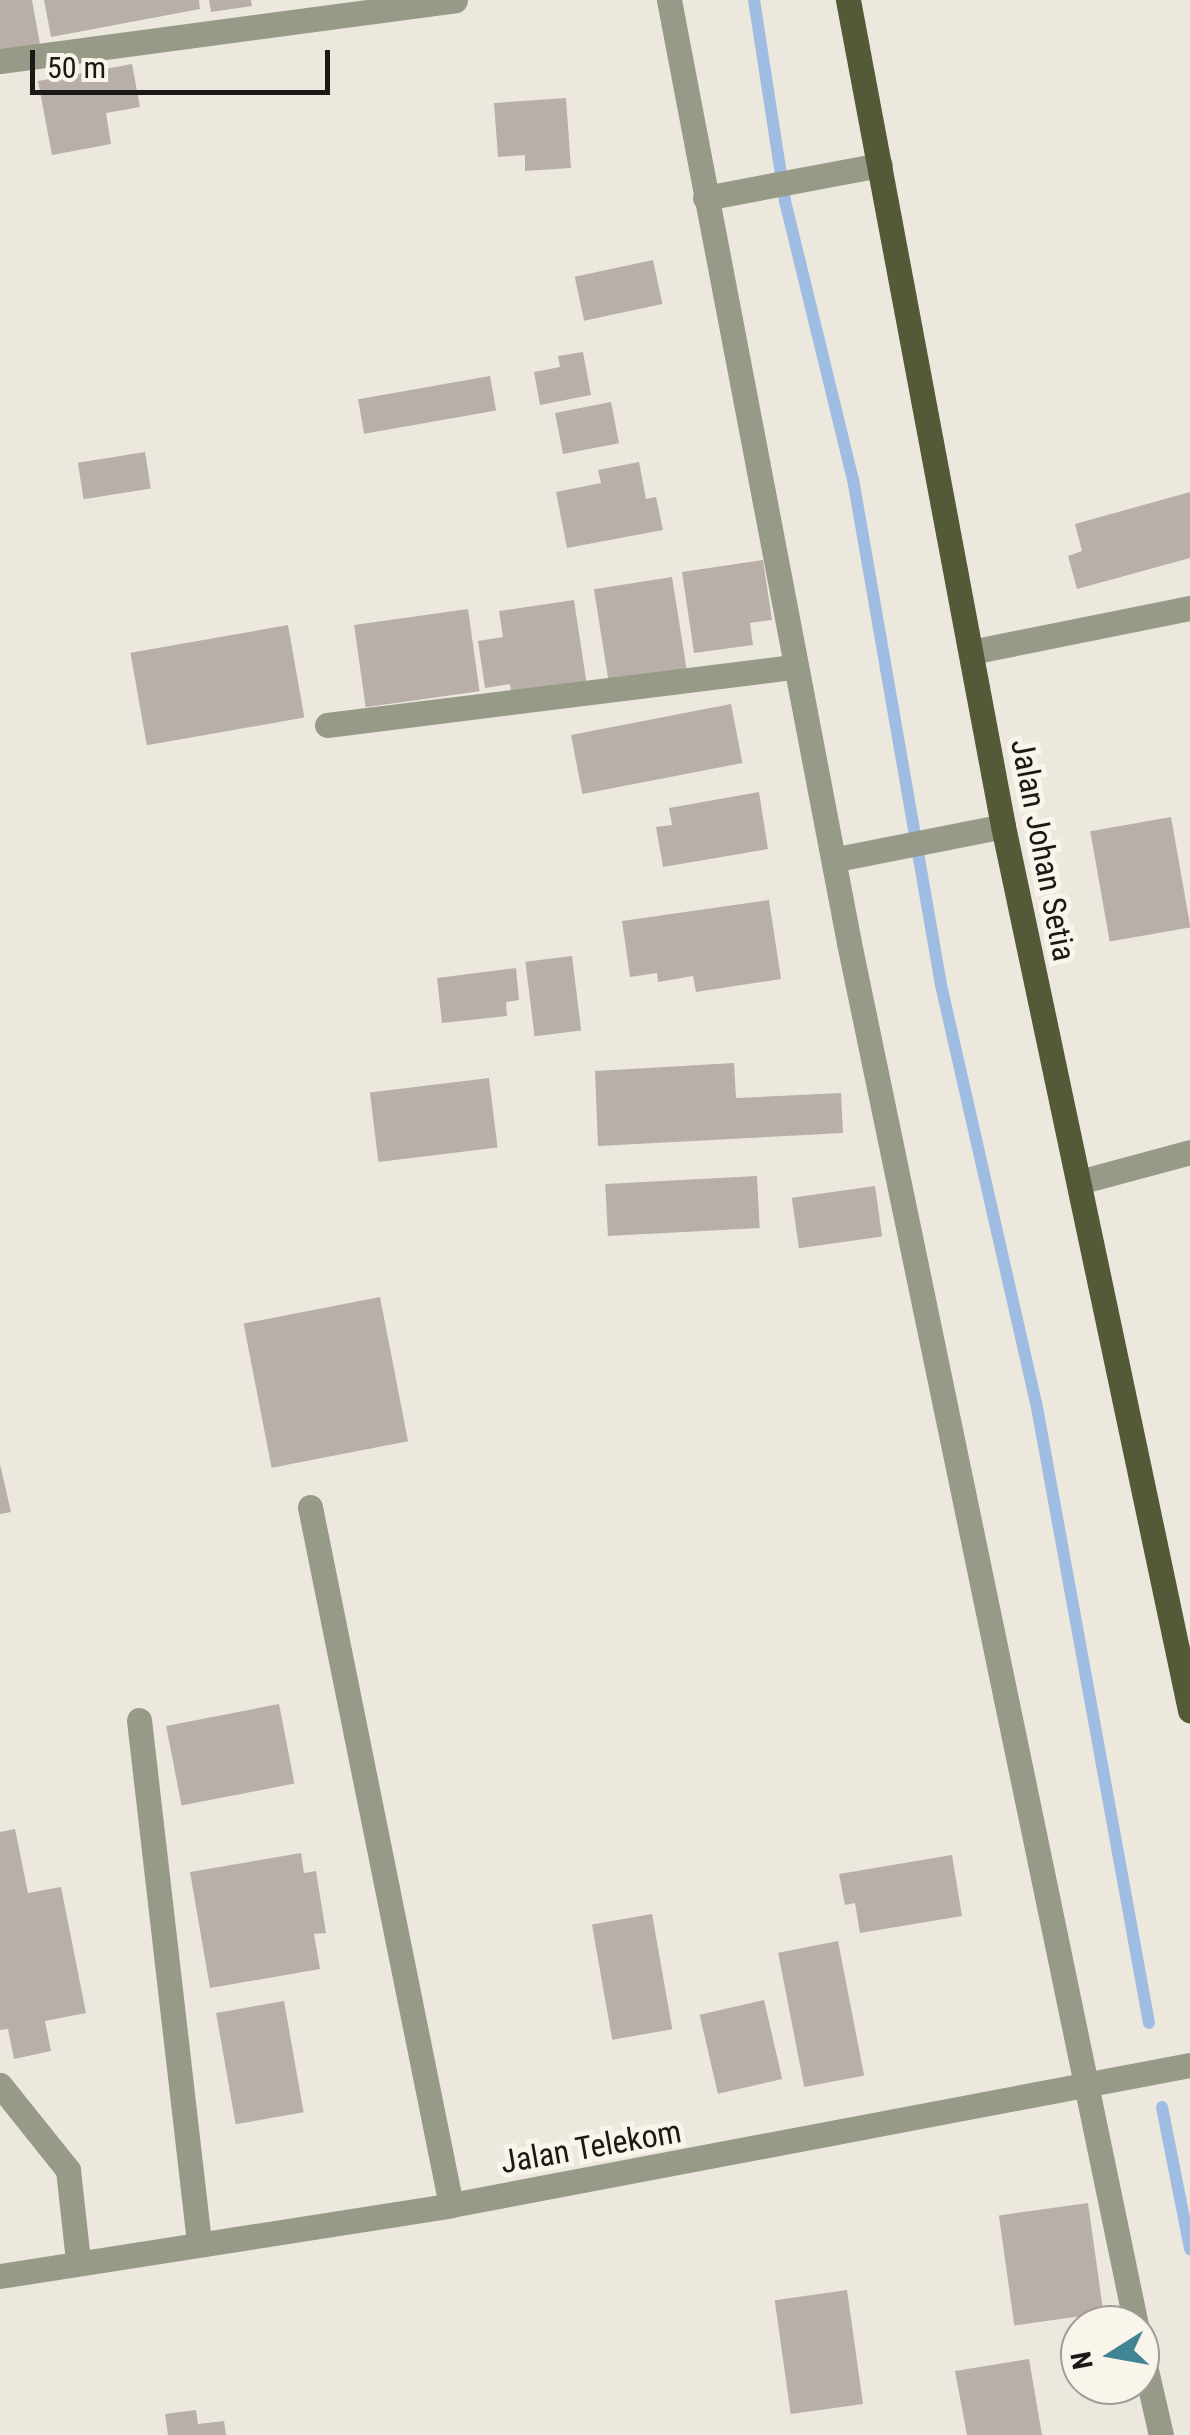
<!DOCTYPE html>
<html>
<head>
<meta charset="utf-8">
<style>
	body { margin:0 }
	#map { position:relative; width:1190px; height:2435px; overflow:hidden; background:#ede8de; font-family:"Roboto Condensed",sans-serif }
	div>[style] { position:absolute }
	.stream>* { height:12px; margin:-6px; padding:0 6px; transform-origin:6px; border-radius:6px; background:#9fbce2 }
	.building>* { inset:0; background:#b8b0a8; transform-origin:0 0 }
	.minor>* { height:25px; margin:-12.5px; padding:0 12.5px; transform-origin:12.5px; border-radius:12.5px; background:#969a87 }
	.major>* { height:25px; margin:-12.5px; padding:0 12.5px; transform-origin:12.5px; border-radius:12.5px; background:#545a37 }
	span { translate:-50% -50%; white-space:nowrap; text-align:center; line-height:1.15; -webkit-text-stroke:10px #faf5eb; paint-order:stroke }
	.street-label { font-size:32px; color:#1b1916 }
	.north { position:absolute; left:1060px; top:2305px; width:100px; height:100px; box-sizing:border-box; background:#faf5eb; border:2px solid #a19d96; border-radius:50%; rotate:259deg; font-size:28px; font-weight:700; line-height:40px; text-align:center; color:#1b1916 }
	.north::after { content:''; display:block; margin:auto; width:35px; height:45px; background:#418493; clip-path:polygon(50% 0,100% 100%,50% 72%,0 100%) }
	.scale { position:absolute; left:30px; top:50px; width:300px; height:45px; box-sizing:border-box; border:5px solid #1b1916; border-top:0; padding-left:12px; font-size:30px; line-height:35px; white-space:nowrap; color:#1b1916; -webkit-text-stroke:8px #faf5eb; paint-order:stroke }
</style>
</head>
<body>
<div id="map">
	<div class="stream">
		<i style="left:754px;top:0;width:203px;rotate:81.2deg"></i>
		<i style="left:785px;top:201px;width:286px;rotate:76.3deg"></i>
		<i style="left:853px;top:479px;width:514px;rotate:80.13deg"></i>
		<i style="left:941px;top:985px;width:428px;rotate:77.2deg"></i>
		<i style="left:1036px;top:1402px;width:631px;rotate:79.69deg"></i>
		<i style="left:1162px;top:2107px;width:145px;rotate:78.8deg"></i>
	</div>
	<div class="building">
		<i style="clip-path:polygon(0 0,32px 0,41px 50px,0 57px)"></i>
		<i style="clip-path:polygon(44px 0,199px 0,200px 9px,51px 37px)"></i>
		<i style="clip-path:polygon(209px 0,251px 0,252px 6px,211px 12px)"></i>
		<i style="clip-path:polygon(132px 64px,140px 107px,106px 113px,111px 144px,52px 155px,38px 81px)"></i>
		<i style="clip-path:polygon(566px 98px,571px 168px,525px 171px,525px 155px,498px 157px,494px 103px)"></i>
		<i style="left:653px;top:260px;width:45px;height:80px;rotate:78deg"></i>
		<i style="clip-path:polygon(583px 352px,591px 395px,540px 405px,534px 372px,560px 367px,558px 356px)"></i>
		<i style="left:490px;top:376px;width:35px;height:134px;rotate:80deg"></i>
		<i style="left:611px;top:402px;width:42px;height:57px;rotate:79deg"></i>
		<i style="left:145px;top:452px;width:37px;height:68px;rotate:81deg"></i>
		<i style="clip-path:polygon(639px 462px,646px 499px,656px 497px,663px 530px,567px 548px,556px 492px,601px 483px,598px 470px)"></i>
		<i style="clip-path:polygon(1190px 492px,1190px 558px,1077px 589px,1068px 556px,1082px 551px,1075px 524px)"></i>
		<i style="clip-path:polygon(763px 560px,772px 620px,750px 623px,753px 645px,694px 653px,682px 572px)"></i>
		<i style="left:672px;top:577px;width:101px;height:79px;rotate:81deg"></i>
		<i style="clip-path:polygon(574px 600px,587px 686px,512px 698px,510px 684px,485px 688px,478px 641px,503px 637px,499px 611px)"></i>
		<i style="left:468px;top:609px;width:83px;height:115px;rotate:82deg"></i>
		<i style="left:288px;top:625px;width:94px;height:160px;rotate:80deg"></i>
		<i style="left:731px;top:704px;width:60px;height:163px;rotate:79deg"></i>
		<i style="clip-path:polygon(759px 792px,768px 849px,663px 867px,656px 827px,672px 825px,669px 808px)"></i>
		<i style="left:1171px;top:817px;width:112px;height:82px;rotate:80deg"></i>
		<i style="clip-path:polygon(769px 900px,781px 979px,696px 992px,693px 976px,658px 982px,657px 973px,630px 977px,622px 921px)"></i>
		<i style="left:572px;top:956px;width:75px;height:47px;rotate:83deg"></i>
		<i style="clip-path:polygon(516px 968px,519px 1000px,506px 1002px,507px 1016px,442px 1023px,437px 978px)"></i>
		<i style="clip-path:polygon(734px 1063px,736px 1098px,841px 1093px,843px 1133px,598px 1146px,595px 1071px)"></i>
		<i style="left:489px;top:1078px;width:70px;height:120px;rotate:83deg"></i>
		<i style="left:757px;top:1176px;width:52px;height:152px;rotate:87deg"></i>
		<i style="left:875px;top:1186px;width:51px;height:84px;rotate:82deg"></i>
		<i style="left:380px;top:1297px;width:147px;height:139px;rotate:79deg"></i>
		<i style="clip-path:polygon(0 1464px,11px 1512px,0 1514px)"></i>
		<i style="left:279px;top:1704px;width:81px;height:115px;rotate:79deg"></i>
		<i style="clip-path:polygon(15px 1829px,28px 1893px,61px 1887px,86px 2013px,45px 2021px,51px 2051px,14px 2059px,8px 2029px,0 2030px,0 1832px)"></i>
		<i style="clip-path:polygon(301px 1853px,304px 1873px,316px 1871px,326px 1933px,314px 1934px,320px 1969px,210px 1988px,190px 1872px)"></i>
		<i style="clip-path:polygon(952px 1855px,962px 1916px,860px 1933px,855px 1903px,845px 1905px,839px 1874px)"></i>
		<i style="left:652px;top:1914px;width:117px;height:61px;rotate:80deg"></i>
		<i style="left:838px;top:1941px;width:137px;height:61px;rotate:79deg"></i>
		<i style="left:764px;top:2000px;width:81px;height:66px;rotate:77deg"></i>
		<i style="left:284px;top:2001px;width:113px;height:69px;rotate:80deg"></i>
		<i style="left:1088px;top:2203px;width:111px;height:90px;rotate:82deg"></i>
		<i style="left:847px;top:2290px;width:115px;height:73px;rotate:82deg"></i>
		<i style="clip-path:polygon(1029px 2359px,1042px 2435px,967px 2435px,955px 2371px)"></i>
		<i style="clip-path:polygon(196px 2410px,198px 2424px,224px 2421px,226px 2435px,168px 2435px,165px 2414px)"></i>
	</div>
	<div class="minor">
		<i style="left:669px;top:0;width:960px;rotate:79.19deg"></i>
		<i style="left:849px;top:943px;width:1411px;rotate:78.27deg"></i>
		<i style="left:0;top:61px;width:459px;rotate:-7.6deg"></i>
		<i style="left:705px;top:198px;width:178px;rotate:-10.7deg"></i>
		<i style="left:971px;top:652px;width:223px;rotate:-11.4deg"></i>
		<i style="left:327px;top:725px;width:472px;rotate:-7.1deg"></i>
		<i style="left:837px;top:859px;width:169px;rotate:-11.2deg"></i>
		<i style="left:1079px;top:1182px;width:115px;rotate:-15.1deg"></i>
		<i style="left:310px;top:1507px;width:712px;rotate:78.58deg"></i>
		<i style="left:139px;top:1720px;width:525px;rotate:83.44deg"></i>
		<i style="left:0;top:2085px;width:109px;rotate:51.3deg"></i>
		<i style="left:68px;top:2170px;width:91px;rotate:83.7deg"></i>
		<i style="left:0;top:2276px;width:457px;rotate:-8.9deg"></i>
		<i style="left:451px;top:2205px;width:752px;rotate:-10.73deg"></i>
		<i style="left:1140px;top:2344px;width:93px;rotate:77deg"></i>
	</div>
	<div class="major">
		<i style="left:848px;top:0;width:840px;rotate:79.37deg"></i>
		<i style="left:1003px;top:826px;width:904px;rotate:78.06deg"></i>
	</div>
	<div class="street-label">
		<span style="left:1043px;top:850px;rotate:79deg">Jalan Johan Setia</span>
		<span style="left:591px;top:2147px;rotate:-10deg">Jalan Telekom</span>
	</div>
	<div class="north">N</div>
	<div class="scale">50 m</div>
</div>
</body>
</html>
